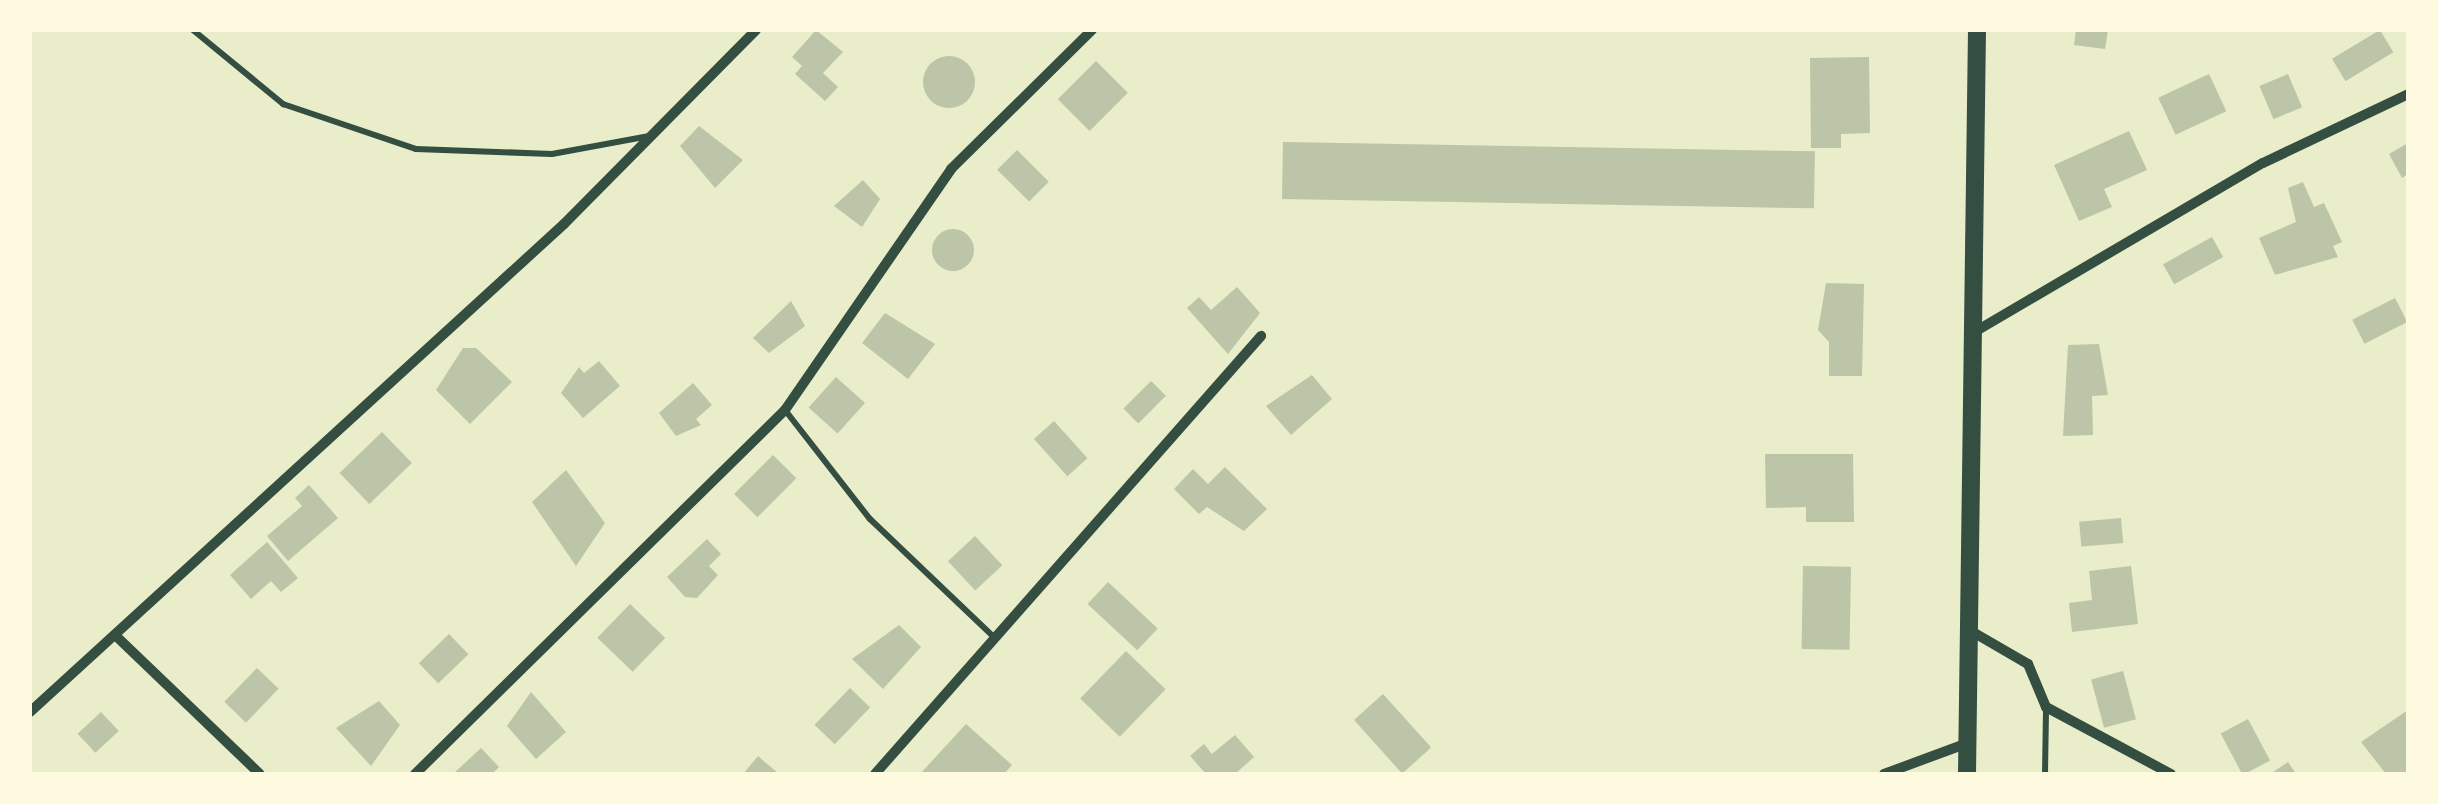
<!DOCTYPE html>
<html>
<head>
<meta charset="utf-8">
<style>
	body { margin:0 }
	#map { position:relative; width:2438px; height:804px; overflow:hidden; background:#e9edc9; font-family:"Golos Text",sans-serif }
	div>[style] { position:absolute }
	.building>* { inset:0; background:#bcc5a7; transform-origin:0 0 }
	.round { border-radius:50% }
	.service>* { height:6px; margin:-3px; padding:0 3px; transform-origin:3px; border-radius:3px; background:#344e41 }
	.minor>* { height:10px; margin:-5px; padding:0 5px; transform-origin:5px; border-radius:5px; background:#344e41 }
	.secondary>* { height:18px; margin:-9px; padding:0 9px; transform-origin:9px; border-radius:9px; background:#344e41 }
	span { translate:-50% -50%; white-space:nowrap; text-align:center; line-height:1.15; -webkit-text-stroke:9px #fefae0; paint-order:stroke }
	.frame { position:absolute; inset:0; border:32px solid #fefae0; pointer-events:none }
</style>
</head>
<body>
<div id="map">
	<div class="building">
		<i style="clip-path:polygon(816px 30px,843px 52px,823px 73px,838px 87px,825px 101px,795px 74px,802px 66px,792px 57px)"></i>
		<i style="clip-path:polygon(2076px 30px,2108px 30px,2105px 49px,2074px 45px)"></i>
		<i style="left:2380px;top:30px;width:26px;height:56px;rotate:59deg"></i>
		<i class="round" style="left:923px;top:56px;width:52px;height:52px"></i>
		<i style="clip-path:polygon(1869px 57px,1870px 133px,1841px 134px,1841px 148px,1811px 148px,1810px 58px)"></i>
		<i style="left:1096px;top:61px;width:45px;height:54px;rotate:45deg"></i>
		<i style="left:2209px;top:74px;width:41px;height:56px;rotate:65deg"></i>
		<i style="left:2288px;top:74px;width:36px;height:31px;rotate:67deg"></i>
		<i style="clip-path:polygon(699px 126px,743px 160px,715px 188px,680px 146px)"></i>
		<i style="clip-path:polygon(2129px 131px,2147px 170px,2104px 189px,2112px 207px,2079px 221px,2054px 165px)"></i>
		<i style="left:1283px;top:142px;width:532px;height:57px;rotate:1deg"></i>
		<i style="clip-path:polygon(2408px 143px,2408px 174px,2402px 178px,2389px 154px)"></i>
		<i style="left:1017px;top:150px;width:45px;height:28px;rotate:45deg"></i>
		<i style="clip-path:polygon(863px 180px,880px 199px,862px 227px,834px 206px)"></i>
		<i style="clip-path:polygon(2303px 182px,2314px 207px,2324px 203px,2342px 242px,2333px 246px,2338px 257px,2275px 275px,2259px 238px,2296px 222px,2288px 188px)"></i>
		<i class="round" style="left:932px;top:229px;width:42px;height:42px"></i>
		<i style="left:2212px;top:237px;width:23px;height:56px;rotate:61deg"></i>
		<i style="clip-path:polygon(1826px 283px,1864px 284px,1862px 376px,1829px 376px,1829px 342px,1818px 330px)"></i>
		<i style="clip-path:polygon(1237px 287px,1260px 313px,1228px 354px,1187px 308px,1199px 297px,1211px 310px)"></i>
		<i style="left:2395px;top:298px;width:27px;height:48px;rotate:63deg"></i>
		<i style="clip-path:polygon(791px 301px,805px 326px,769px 353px,753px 338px)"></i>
		<i style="clip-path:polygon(885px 313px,935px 344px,908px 379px,862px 343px)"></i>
		<i style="clip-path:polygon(2099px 344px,2108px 395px,2092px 396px,2093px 435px,2063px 436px,2068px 345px)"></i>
		<i style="clip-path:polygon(463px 348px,476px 348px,512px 382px,470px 424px,436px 390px)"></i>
		<i style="clip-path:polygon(599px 361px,620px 386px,583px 418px,561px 393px,579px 367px,584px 373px)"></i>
		<i style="clip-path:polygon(1312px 375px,1332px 399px,1291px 435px,1266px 406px)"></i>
		<i style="left:836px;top:377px;width:39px;height:41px;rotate:42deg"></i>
		<i style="left:1151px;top:381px;width:21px;height:39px;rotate:45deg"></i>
		<i style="clip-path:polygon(693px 383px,712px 405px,696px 419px,701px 425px,676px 436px,659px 413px)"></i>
		<i style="left:1054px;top:421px;width:50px;height:27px;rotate:48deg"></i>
		<i style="left:382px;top:432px;width:43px;height:59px;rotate:46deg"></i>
		<i style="clip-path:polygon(1765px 454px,1853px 454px,1854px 522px,1806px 522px,1806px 507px,1766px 508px)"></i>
		<i style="left:773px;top:455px;width:33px;height:55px;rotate:45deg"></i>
		<i style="clip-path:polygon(1225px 467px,1267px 509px,1244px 531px,1207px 507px,1199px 514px,1174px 489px,1193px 469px,1208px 484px)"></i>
		<i style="clip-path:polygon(566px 470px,605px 523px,576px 566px,532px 502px)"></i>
		<i style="clip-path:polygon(309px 485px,338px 518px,288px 561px,267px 536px,302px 506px,295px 498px)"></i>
		<i style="left:2121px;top:518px;width:25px;height:42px;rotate:85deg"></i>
		<i style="left:975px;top:536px;width:40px;height:37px;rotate:47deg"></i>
		<i style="clip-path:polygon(707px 539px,721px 554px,709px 566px,718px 575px,697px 598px,685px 597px,667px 577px)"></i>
		<i style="clip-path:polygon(267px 542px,298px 578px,281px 592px,271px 581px,251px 599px,230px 575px)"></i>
		<i style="left:1803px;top:566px;width:48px;height:83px;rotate:1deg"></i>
		<i style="clip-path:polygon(2131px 566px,2138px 624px,2072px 632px,2069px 603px,2092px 600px,2089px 571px)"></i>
		<i style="left:1108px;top:582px;width:68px;height:30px;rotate:43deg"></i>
		<i style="left:630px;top:604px;width:49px;height:47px;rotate:44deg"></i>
		<i style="clip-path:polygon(899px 625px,921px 647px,883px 689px,852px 659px)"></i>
		<i style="left:449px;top:634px;width:28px;height:42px;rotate:46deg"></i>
		<i style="left:1126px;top:651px;width:55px;height:66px;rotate:44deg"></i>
		<i style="left:257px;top:668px;width:30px;height:47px;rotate:44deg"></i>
		<i style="left:2123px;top:671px;width:50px;height:33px;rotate:75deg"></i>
		<i style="left:850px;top:688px;width:28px;height:51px;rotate:44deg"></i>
		<i style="clip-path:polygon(531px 692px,566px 732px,536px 759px,507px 726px)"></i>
		<i style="left:1383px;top:694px;width:72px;height:39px;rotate:48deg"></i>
		<i style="clip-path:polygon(379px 701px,400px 725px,371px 766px,336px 728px)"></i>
		<i style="clip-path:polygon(2408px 710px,2408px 773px,2386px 774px,2361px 742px)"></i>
		<i style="left:101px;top:712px;width:26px;height:32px;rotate:47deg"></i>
		<i style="left:2248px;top:719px;width:47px;height:31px;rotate:62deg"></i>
		<i style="clip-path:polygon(966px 724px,1012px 765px,1004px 774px,920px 774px)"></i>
		<i style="clip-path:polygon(1235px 735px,1254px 757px,1235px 774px,1206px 774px,1190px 756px,1204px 744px,1212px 754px)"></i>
		<i style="clip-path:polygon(481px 748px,499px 767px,492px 774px,453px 774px)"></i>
		<i style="clip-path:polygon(758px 756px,779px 774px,743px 774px)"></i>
		<i style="clip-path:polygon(2288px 762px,2296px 774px,2270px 774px)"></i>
	</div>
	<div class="service">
		<i style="left:193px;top:30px;width:117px;rotate:39.4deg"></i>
		<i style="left:283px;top:104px;width:140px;rotate:18.7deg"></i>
		<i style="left:416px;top:149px;width:136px;rotate:2.1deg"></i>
		<i style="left:552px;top:154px;width:99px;rotate:-10.5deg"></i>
		<i style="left:785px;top:410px;width:138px;rotate:52.1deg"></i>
		<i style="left:870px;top:519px;width:173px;rotate:43.6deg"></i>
		<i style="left:2045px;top:774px;width:66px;rotate:-89.1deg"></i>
	</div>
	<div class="minor">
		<i style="left:1971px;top:334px;width:338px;rotate:-30.4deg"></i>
		<i style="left:2263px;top:163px;width:161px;rotate:-25.4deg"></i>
		<i style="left:1971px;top:631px;width:66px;rotate:30.1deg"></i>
		<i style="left:2028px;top:664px;width:47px;rotate:67.3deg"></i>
		<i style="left:2046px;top:707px;width:142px;rotate:28.2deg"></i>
		<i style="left:116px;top:636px;width:199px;rotate:43.8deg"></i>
		<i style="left:30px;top:712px;width:723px;rotate:-42.42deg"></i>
		<i style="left:564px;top:224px;width:273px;rotate:-45.3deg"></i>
		<i style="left:415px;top:774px;width:519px;rotate:-44.53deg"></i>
		<i style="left:785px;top:410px;width:293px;rotate:-55.4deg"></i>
		<i style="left:951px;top:169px;width:198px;rotate:-44.6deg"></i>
		<i style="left:875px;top:774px;width:584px;rotate:-48.61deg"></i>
		<i style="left:1884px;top:774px;width:90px;rotate:-20.3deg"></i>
	</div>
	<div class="secondary">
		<i style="left:1967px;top:774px;width:744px;rotate:-89.23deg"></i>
	</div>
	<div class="frame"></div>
</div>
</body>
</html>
